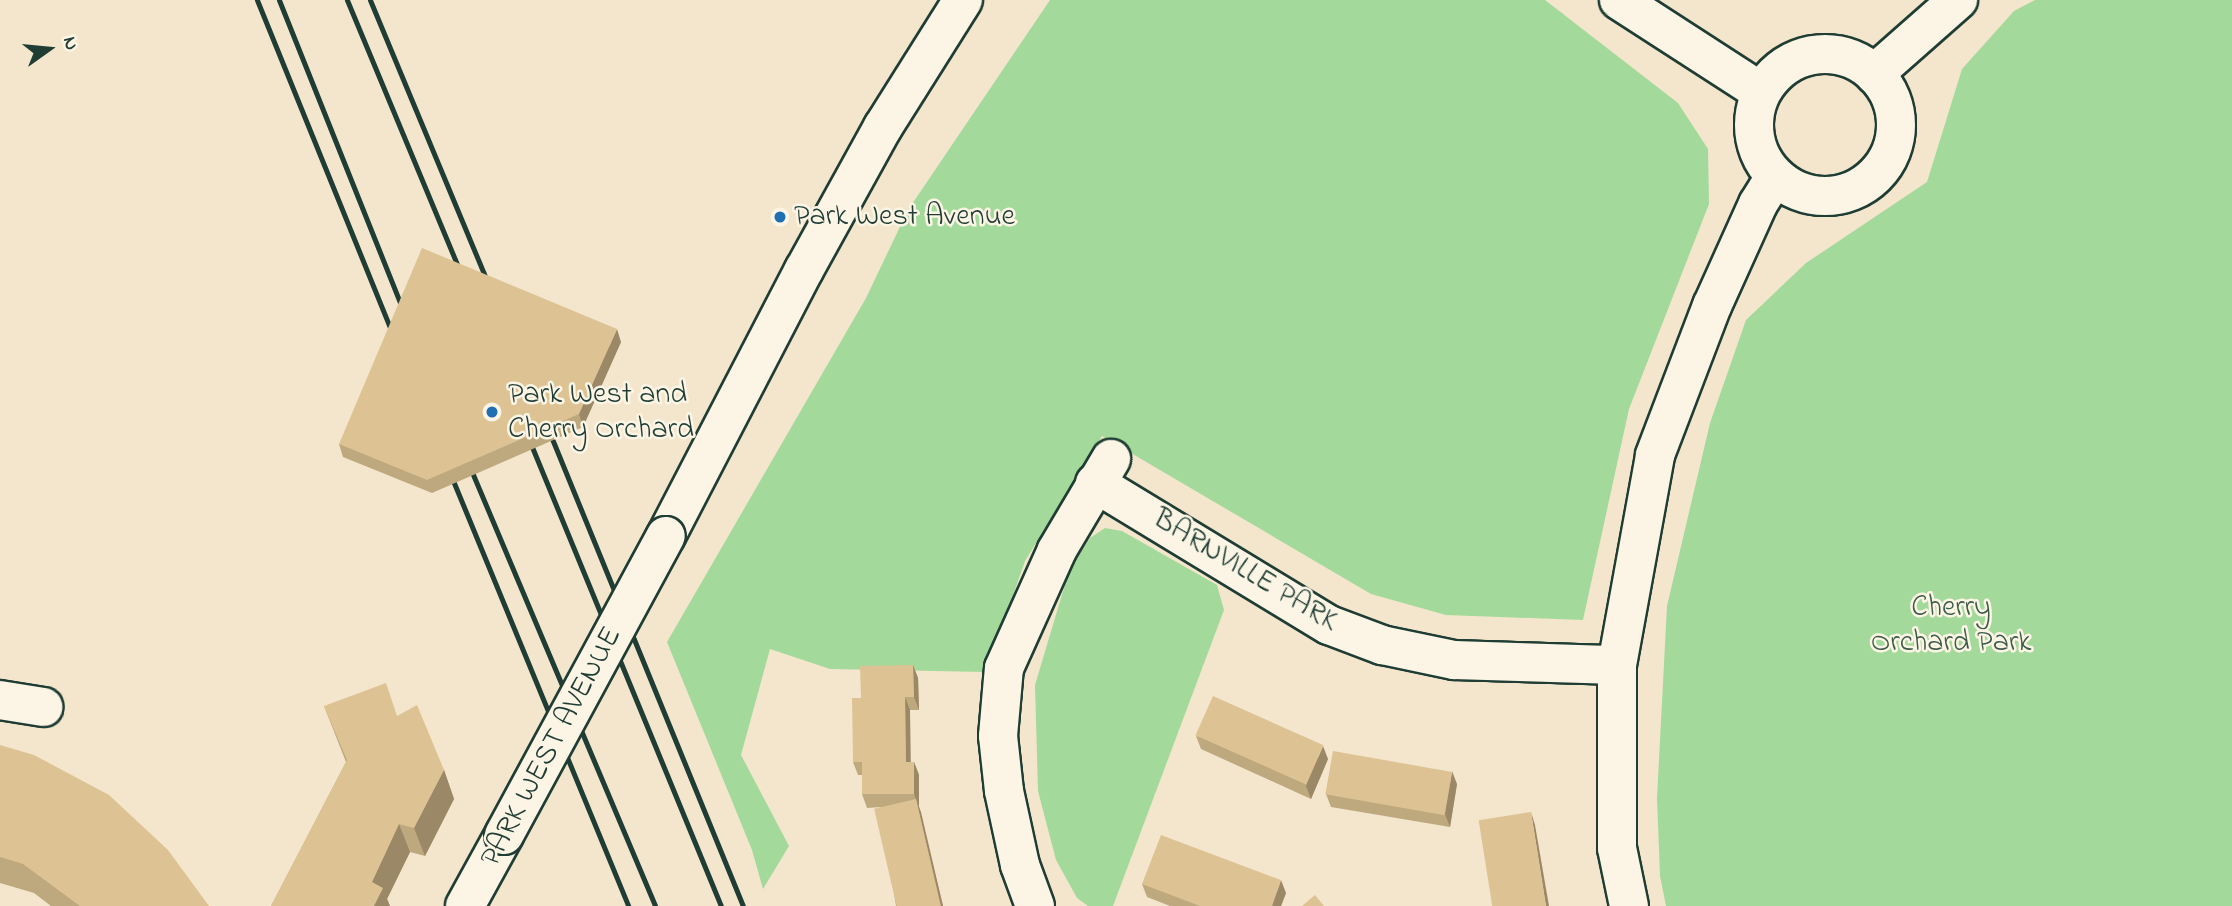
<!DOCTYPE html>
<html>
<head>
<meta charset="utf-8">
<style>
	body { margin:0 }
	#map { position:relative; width:2232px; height:906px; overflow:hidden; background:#f3e6cc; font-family:"Indie Flower",sans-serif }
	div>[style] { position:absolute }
	.green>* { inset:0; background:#a4d99c }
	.roads { filter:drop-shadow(2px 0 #1f3d34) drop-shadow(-2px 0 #1f3d34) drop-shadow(0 2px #1f3d34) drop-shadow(0 -2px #1f3d34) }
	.minor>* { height:38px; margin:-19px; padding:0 19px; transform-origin:19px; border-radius:19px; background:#fcf5e5 }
	.minor>.ring { margin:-19px; padding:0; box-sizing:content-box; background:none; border:38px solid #fcf5e5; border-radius:50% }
	.rail>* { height:5px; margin:-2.5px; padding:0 2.5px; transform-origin:2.5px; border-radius:2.5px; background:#1f3d34 }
	.bridges { filter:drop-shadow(2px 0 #1f3d34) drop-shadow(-2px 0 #1f3d34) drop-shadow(0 2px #1f3d34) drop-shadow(0 -2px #1f3d34) }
	.minor-bridge>* { height:38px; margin:-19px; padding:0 19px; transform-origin:19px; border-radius:19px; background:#fcf5e5 }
	.wall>* { inset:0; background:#bea87e }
	.shaded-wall>* { inset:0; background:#9b8867 }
	.building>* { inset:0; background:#ddc393; transform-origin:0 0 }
	.dots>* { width:19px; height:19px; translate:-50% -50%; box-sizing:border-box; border:4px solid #fcf5e5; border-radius:50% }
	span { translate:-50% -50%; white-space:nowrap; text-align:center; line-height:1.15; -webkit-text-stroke:5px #fcf5e5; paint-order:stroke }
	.poi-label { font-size:30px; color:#1f3d34 }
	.left { translate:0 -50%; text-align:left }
	.street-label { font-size:30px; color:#1f3d34 }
	.park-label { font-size:30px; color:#3a5c49 }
	.north { position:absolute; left:14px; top:14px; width:70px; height:70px; -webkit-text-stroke:5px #fcf5e5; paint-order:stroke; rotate:75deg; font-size:19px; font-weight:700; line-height:28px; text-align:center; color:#1f3d34 }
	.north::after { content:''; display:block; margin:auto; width:24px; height:32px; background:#1f3d34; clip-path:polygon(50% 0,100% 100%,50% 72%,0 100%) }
</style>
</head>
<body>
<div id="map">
	<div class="green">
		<i style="clip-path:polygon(1050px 0,1545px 0,1678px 103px,1708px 149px,1709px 204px,1629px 409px,1583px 620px,1446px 615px,1371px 594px,1102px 436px,1025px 561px,986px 672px,830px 669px,770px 649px,741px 755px,789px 846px,763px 889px,752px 850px,667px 642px,866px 298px,908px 210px)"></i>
		<i style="clip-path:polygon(2035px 0,2232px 0,2232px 906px,1666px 906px,1660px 876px,1657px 798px,1667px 606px,1710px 423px,1746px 320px,1806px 263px,1927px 182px,1962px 69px,2014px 11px)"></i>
		<i style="clip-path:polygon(1105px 528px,1122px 531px,1217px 585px,1224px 610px,1113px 906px,1088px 906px,1077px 898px,1056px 860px,1038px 791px,1035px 685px,1069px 571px,1090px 538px)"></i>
	</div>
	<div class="roads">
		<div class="minor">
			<i style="left:1619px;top:0;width:169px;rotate:32.9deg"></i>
			<i class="ring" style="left:1754px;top:54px;width:104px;height:104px"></i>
			<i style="left:1874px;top:74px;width:112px;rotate:-41.4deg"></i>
			<i style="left:1095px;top:483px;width:274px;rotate:31.3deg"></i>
			<i style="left:1329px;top:625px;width:57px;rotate:20.7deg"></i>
			<i style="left:1382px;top:645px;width:74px;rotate:11.8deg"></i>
			<i style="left:1454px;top:660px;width:163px;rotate:1.8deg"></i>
			<i style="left:666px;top:536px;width:300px;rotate:-62.6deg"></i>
			<i style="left:804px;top:270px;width:163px;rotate:-61.1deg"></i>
			<i style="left:883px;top:127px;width:150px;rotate:-57.8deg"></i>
			<i style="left:0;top:700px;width:44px;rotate:9.2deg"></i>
			<i style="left:465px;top:906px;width:81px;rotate:-61.2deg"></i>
			<i style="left:1035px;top:906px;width:44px;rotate:-110.1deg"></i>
			<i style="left:1020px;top:865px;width:76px;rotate:-102.2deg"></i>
			<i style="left:1004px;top:791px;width:55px;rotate:-96.2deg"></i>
			<i style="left:998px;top:736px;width:68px;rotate:-85deg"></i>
			<i style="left:1004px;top:668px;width:129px;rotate:-65.8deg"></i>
			<i style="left:1057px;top:550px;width:106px;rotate:-59.3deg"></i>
			<i style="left:1629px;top:906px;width:59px;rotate:-101.7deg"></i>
			<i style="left:1617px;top:848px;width:183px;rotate:-90deg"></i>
			<i style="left:1617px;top:665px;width:213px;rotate:-79.7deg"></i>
			<i style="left:1655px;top:455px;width:160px;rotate:-69.1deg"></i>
			<i style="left:1712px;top:306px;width:112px;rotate:-65.7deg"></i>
			<i style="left:1758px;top:204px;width:32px;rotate:-58deg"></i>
		</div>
	</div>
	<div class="rail">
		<i style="left:257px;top:0;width:370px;rotate:67.9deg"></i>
		<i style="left:279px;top:0;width:345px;rotate:68.2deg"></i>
		<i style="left:347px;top:0;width:304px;rotate:67.4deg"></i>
		<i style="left:370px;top:0;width:315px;rotate:67.4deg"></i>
		<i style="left:546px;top:424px;width:521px;rotate:67.77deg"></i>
		<i style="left:525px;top:430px;width:515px;rotate:67.62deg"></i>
		<i style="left:466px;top:458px;width:486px;rotate:67.1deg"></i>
		<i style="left:447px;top:466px;width:476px;rotate:67.6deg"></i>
	</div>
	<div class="bridges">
		<div class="minor-bridge">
			<i style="left:504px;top:835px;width:340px;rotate:-61.6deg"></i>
		</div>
	</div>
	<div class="wall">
		<i style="clip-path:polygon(621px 342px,583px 427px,432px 493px,343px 457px,339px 444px)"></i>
		<i style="clip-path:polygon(913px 665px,918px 678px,919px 710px,910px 710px,910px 762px,914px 762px,919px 775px,919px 807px,943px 906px,896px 906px,881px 807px,867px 808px,862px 794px,862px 775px,858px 775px,853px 762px)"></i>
		<i style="clip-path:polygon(324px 706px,398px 716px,444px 770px,454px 799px,425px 856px,410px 852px,387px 899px,390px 906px,271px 906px,346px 762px)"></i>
		<i style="clip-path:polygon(1196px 736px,1328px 759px,1311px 799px,1201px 749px)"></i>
		<i style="clip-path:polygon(0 745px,209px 906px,51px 906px,34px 893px,0 883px)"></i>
		<i style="clip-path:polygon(1457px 784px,1450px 827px,1331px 807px,1326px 794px)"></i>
		<i style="clip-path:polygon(1142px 884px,1286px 893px,1281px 906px,1170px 906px,1147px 897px)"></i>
	</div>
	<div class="shaded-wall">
		<i style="clip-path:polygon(617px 329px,621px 342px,583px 427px,579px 414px)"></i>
		<i style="clip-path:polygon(913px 665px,918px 678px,919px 710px,914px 697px)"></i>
		<i style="clip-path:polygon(905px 697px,910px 710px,911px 775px,906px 762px)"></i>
		<i style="clip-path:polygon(1323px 746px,1328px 759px,1311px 799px,1306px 786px)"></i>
		<i style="clip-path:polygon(914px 762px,919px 775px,919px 807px,914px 794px)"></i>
		<i style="clip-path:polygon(444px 770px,454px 799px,425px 856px,414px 828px)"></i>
		<i style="clip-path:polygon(1452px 771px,1457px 784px,1450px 827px,1445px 814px)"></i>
		<i style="clip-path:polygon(916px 799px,921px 812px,943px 906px,941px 906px)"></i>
		<i style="clip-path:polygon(1531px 812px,1535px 825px,1549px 906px,1546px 906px)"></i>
		<i style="clip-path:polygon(399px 824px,410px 852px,387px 899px,390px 906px,374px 906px,372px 882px)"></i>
		<i style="clip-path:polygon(1281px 880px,1286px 893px,1281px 906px,1272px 906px)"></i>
	</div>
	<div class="building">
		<i style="clip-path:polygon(422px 248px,617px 329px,579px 414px,427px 480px,339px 444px)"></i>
		<i style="clip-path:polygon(913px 665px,914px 697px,905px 697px,906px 762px,914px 762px,914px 794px,862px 794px,862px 762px,853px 762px,852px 698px,861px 698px,860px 666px)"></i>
		<i style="clip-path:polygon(386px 683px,397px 716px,417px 705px,444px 770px,414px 828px,399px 824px,372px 882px,383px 888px,374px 906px,271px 906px,347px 760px,324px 706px)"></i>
		<i style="left:1213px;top:696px;width:121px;height:43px;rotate:24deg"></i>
		<i style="clip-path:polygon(0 745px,34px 755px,109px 795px,168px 850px,209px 906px,80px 906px,23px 864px,0 857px)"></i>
		<i style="left:1333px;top:751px;width:121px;height:44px;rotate:10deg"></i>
		<i style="left:916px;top:799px;width:110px;height:43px;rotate:77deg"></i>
		<i style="left:1531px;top:812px;width:95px;height:53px;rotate:81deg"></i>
		<i style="clip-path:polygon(1161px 835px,1281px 880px,1272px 906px,1200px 906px,1142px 884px)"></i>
		<i style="clip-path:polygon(1315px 895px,1324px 906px,1302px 906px)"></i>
	</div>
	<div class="dots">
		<i style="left:780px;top:217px;background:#1f6fb2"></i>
		<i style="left:492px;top:412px;background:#1f6fb2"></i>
	</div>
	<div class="poi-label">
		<span class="left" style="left:794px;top:217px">Park West Avenue</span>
		<span class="left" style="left:508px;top:412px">Park West and<br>Cherry Orchard</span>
	</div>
	<div class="street-label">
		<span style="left:1245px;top:571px;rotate:31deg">BARNVILLE PARK</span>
		<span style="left:552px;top:747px;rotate:-62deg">PARK WEST AVENUE</span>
	</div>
	<div class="park-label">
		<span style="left:1951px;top:625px">Cherry<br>Orchard Park</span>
	</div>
	<div class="north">N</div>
</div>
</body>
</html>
